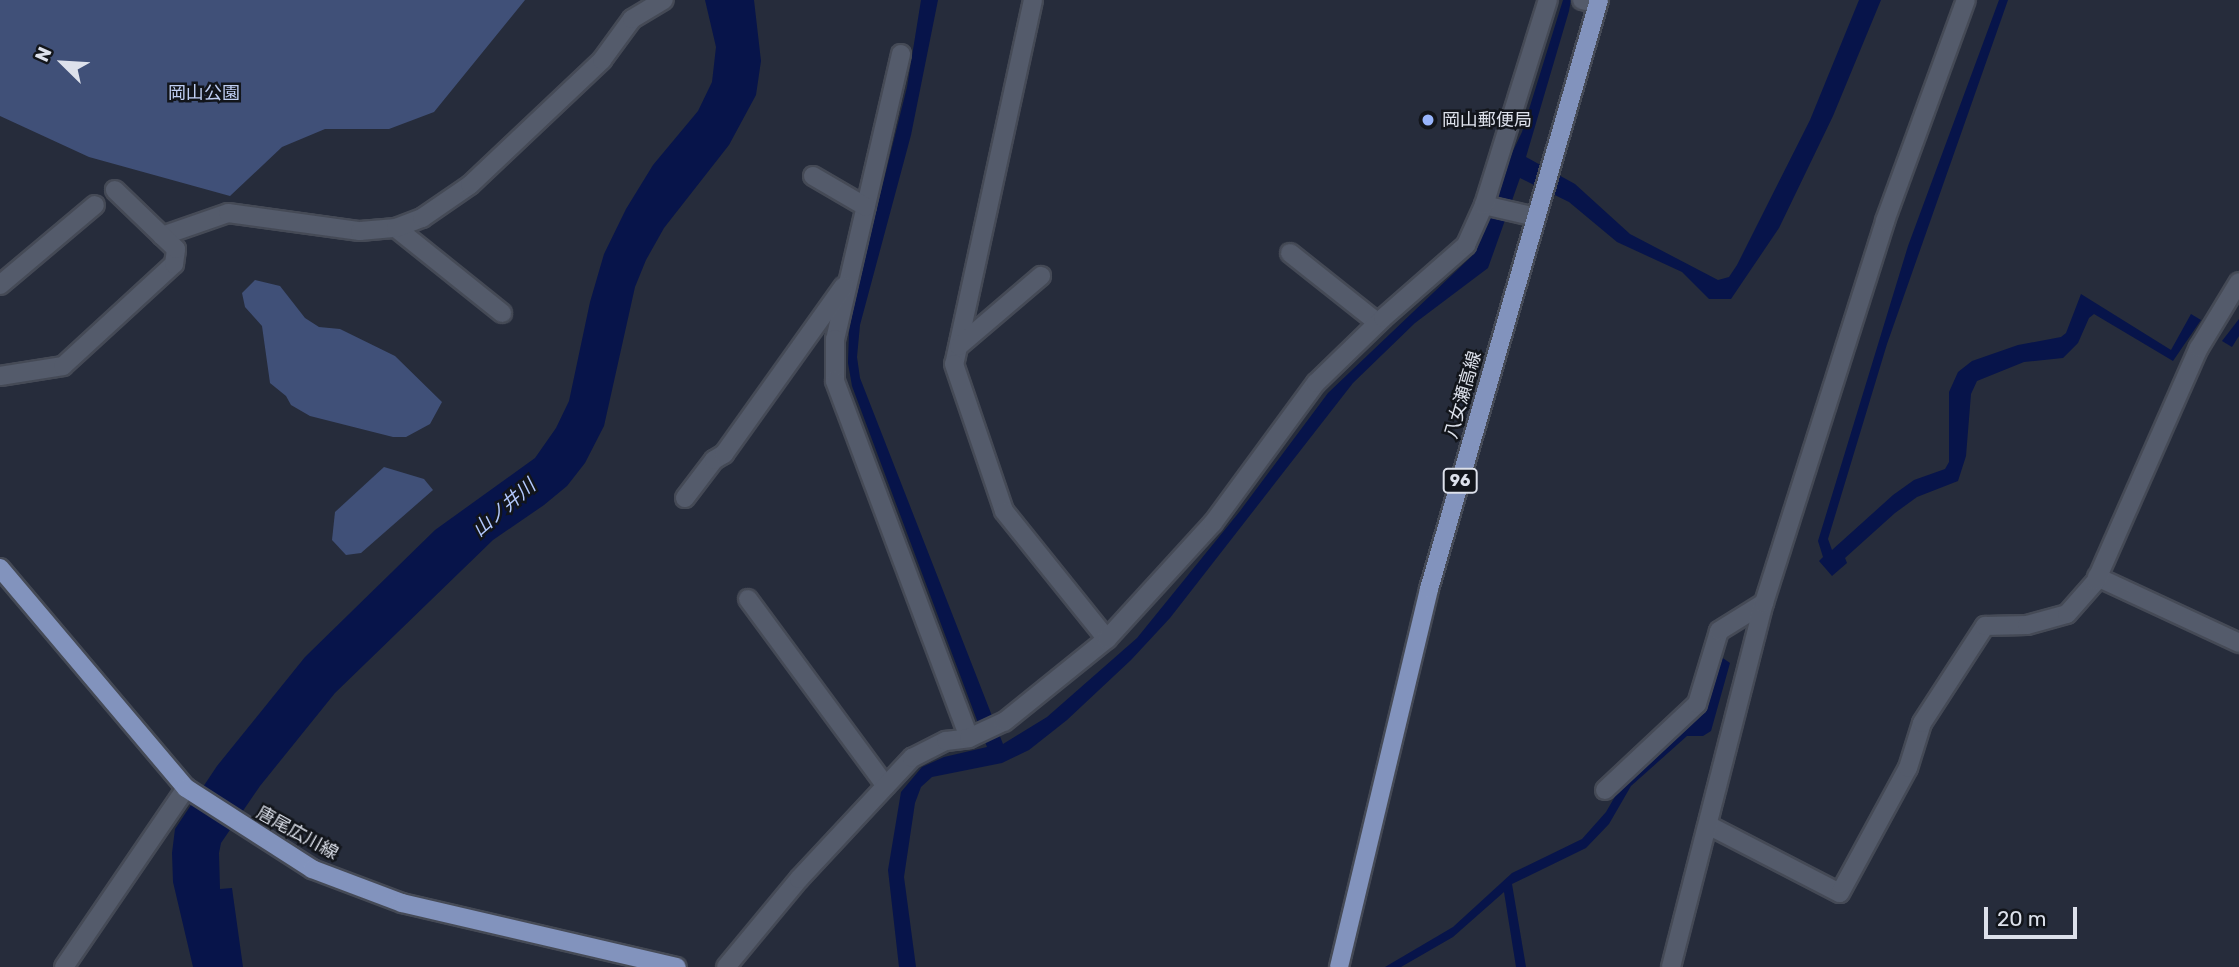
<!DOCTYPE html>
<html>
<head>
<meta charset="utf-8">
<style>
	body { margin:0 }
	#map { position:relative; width:2239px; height:967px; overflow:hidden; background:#262c3b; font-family:Rubik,"Noto Sans JP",sans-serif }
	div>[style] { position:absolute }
	.green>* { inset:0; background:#405078 }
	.water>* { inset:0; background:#07144a }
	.roads { filter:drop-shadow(2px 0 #454a56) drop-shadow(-2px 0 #454a56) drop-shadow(0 2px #454a56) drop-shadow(0 -2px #454a56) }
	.minor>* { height:18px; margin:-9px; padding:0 9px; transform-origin:9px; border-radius:9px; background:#545b6b }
	.major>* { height:18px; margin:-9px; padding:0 9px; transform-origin:9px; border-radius:9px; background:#8293bd }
	.dots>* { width:19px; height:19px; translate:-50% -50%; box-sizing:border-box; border:4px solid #12151b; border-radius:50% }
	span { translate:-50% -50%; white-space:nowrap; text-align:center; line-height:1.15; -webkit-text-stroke:5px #12151b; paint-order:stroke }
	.shield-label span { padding:2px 5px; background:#12151b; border:2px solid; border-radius:5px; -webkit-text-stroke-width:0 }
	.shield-label { font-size:16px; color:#dde1eb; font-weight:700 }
	.park-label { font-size:18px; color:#bfcef2 }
	.poi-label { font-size:18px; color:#dde1eb }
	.left { translate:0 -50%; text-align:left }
	.street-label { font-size:18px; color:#dde1eb }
	.water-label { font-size:19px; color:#b3c9fe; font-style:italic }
	.north { position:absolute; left:28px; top:28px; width:70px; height:70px; -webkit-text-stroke:5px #12151b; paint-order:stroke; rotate:294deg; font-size:19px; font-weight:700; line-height:28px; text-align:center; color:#dde1eb }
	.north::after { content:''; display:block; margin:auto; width:24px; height:32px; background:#dde1eb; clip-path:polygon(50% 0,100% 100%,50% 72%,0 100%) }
	.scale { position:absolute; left:1984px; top:907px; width:93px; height:32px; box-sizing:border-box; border:4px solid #dde1eb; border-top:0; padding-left:9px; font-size:21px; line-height:24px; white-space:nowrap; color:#dde1eb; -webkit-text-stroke:5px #12151b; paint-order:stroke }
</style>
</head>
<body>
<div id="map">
	<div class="green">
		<i style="clip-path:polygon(0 0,525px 0,434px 112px,389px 129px,325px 129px,282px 147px,230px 196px,89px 157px,0 116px)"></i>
		<i style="clip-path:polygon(255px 280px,280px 286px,305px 318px,319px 327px,340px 329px,395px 356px,442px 402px,430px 424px,406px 437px,393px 437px,310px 416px,291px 405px,286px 396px,270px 383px,262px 326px,245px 307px,242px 293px)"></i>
		<i style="clip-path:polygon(384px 467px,424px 479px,433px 490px,361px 553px,346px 555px,332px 540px,335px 512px)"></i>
	</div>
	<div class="water">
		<i style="clip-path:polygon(705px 0,754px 0,761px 61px,756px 95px,729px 145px,664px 228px,646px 260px,635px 287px,604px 426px,585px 463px,567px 486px,544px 505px,493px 540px,335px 693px,260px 786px,221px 843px,219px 853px,220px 889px,232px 888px,243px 967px,193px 967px,173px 882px,172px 853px,175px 829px,217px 766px,305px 657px,435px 530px,535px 458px,556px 428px,569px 401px,590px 302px,604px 254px,626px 209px,653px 165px,698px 111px,712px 82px,716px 47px)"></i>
		<i style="clip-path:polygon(921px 0,938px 0,911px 135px,860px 325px,857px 357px,860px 378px,1003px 744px,1047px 717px,1137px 638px,1240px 511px,1328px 393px,1475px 253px,1502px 174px,1522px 132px,1563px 0,1571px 0,1569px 11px,1526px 157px,1575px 184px,1630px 234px,1718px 280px,1729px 277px,1737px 265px,1810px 120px,1859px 0,1881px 0,1833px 116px,1779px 228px,1731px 299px,1709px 299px,1682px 272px,1617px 242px,1569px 202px,1520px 178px,1488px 268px,1415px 323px,1353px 383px,1170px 618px,1131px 660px,1067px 720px,1029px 750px,1002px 763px,932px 777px,921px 787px,915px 803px,904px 877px,916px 967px,899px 967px,888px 870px,901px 792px,922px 767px,944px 757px,987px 747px,852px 386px,848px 363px,849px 332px,857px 288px,907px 87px)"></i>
		<i style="clip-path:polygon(1999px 0,2008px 0,1887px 344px,1828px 539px,1832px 550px,1893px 495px,1914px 480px,1945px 469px,1949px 462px,1949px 392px,1958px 372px,1972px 361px,2018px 345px,2061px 337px,2066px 333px,2081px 294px,2171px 350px,2191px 314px,2201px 320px,2173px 361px,2094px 314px,2089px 318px,2078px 343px,2063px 358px,2024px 362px,1977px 381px,1971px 394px,1966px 456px,1958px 481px,1917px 497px,1895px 513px,1845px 558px,1847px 563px,1832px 576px,1819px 561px,1823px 557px,1818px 541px,1908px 246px)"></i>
		<i style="clip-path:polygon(2239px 319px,2239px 336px,2232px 347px,2222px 341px)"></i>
		<i style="clip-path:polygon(1717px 654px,1730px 663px,1711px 731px,1703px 736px,1687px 736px,1631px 786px,1609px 824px,1586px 848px,1512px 884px,1526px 967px,1516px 967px,1504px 892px,1453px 937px,1401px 967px,1385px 967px,1453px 927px,1512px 873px,1582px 839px,1606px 812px,1624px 781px,1699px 713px)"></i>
	</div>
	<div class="roads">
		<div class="minor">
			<i style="left:1033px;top:0;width:372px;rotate:102.2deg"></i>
			<i style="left:954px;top:364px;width:155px;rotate:71.2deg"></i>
			<i style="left:1004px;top:511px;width:164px;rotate:51.2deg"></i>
			<i style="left:1582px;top:0;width:16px;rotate:14deg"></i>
			<i style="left:901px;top:54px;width:293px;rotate:103deg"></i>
			<i style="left:835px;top:339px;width:42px;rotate:90deg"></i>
			<i style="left:835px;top:381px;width:381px;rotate:69.4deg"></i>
			<i style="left:813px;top:176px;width:61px;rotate:30.3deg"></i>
			<i style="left:1484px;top:205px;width:53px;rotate:13deg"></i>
			<i style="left:396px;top:228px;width:136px;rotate:38.7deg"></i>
			<i style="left:162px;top:236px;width:70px;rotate:-19.2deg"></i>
			<i style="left:228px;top:213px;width:133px;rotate:7.8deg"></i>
			<i style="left:360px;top:231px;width:36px;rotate:-5deg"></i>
			<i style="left:396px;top:228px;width:28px;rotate:-21deg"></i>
			<i style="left:422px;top:218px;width:58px;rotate:-34.5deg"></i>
			<i style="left:470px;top:185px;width:182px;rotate:-43.4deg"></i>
			<i style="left:602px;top:60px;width:51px;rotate:-53.8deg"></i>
			<i style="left:632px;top:19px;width:37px;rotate:-31deg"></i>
			<i style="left:1290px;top:253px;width:112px;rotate:38.5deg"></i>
			<i style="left:0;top:285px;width:124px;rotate:-40.1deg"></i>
			<i style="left:959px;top:346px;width:108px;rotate:-40.5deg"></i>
			<i style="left:0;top:376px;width:64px;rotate:-9deg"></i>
			<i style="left:63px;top:366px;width:151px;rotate:-42.6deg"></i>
			<i style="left:174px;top:264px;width:15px;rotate:-82deg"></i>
			<i style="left:176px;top:249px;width:85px;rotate:-136deg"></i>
			<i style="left:685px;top:498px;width:48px;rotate:-52.7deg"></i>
			<i style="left:714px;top:460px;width:12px;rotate:-31deg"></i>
			<i style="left:724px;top:454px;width:206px;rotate:-54.5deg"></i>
			<i style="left:2097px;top:577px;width:157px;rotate:24.9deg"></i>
			<i style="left:748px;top:599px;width:232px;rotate:53.6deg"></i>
			<i style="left:1605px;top:790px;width:126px;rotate:-43.1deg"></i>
			<i style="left:1697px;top:704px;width:76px;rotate:-73.2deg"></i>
			<i style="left:1719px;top:631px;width:53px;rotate:-31.9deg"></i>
			<i style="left:1708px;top:825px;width:148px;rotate:27.3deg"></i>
			<i style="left:1840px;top:893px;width:142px;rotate:-61.5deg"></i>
			<i style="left:1908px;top:768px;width:47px;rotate:-72.7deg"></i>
			<i style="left:1922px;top:723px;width:116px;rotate:-57deg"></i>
			<i style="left:1985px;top:626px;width:42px;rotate:-1.4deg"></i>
			<i style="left:2027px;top:625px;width:41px;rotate:-15.4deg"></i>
			<i style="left:2067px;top:614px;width:44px;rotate:-48.7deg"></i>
			<i style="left:2096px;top:581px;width:255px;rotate:-66.2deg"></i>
			<i style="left:2199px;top:348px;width:77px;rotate:-58.8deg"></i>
			<i style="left:64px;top:967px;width:217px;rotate:-55.7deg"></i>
			<i style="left:726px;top:967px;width:114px;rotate:-50.3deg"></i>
			<i style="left:799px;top:879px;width:166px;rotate:-47deg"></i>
			<i style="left:912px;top:758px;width:38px;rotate:-27deg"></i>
			<i style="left:946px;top:741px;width:23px;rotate:-7deg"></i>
			<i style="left:969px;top:738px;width:38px;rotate:-25deg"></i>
			<i style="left:1004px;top:722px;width:132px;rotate:-38.9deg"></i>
			<i style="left:1107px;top:639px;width:157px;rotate:-47.6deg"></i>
			<i style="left:1213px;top:523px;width:174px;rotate:-53.7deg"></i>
			<i style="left:1316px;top:383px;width:93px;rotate:-44.1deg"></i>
			<i style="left:1383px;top:318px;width:111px;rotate:-41.3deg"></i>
			<i style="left:1466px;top:245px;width:44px;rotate:-65.8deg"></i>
			<i style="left:1484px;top:205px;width:215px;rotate:-72.7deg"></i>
			<i style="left:1671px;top:967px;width:376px;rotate:-75.7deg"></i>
			<i style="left:1764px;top:603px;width:401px;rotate:-72.4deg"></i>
			<i style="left:1885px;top:221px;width:235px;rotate:-69.9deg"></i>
		</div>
		<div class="major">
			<i style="left:0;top:568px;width:288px;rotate:49.8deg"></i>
			<i style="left:186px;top:788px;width:150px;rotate:32.7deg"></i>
			<i style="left:312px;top:869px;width:96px;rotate:20.7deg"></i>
			<i style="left:402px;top:903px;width:282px;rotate:13.1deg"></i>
			<i style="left:1339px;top:967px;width:389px;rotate:-76.6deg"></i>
			<i style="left:1429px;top:589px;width:613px;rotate:-73.9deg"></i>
		</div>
	</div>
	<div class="dots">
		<i style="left:1428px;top:120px;background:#98b5fd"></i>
	</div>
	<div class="shield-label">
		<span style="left:1460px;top:481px">96</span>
	</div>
	<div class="park-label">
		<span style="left:204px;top:93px">岡山公園</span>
	</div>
	<div class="poi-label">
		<span class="left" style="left:1442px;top:120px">岡山郵便局</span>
	</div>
	<div class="street-label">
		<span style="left:1463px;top:395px;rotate:-74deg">八女瀬高線</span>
		<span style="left:297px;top:833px;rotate:29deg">唐尾広川線</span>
	</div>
	<div class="water-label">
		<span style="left:504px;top:508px;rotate:-41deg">山ノ井川</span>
	</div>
	<div class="north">N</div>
	<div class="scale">20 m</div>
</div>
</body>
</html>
